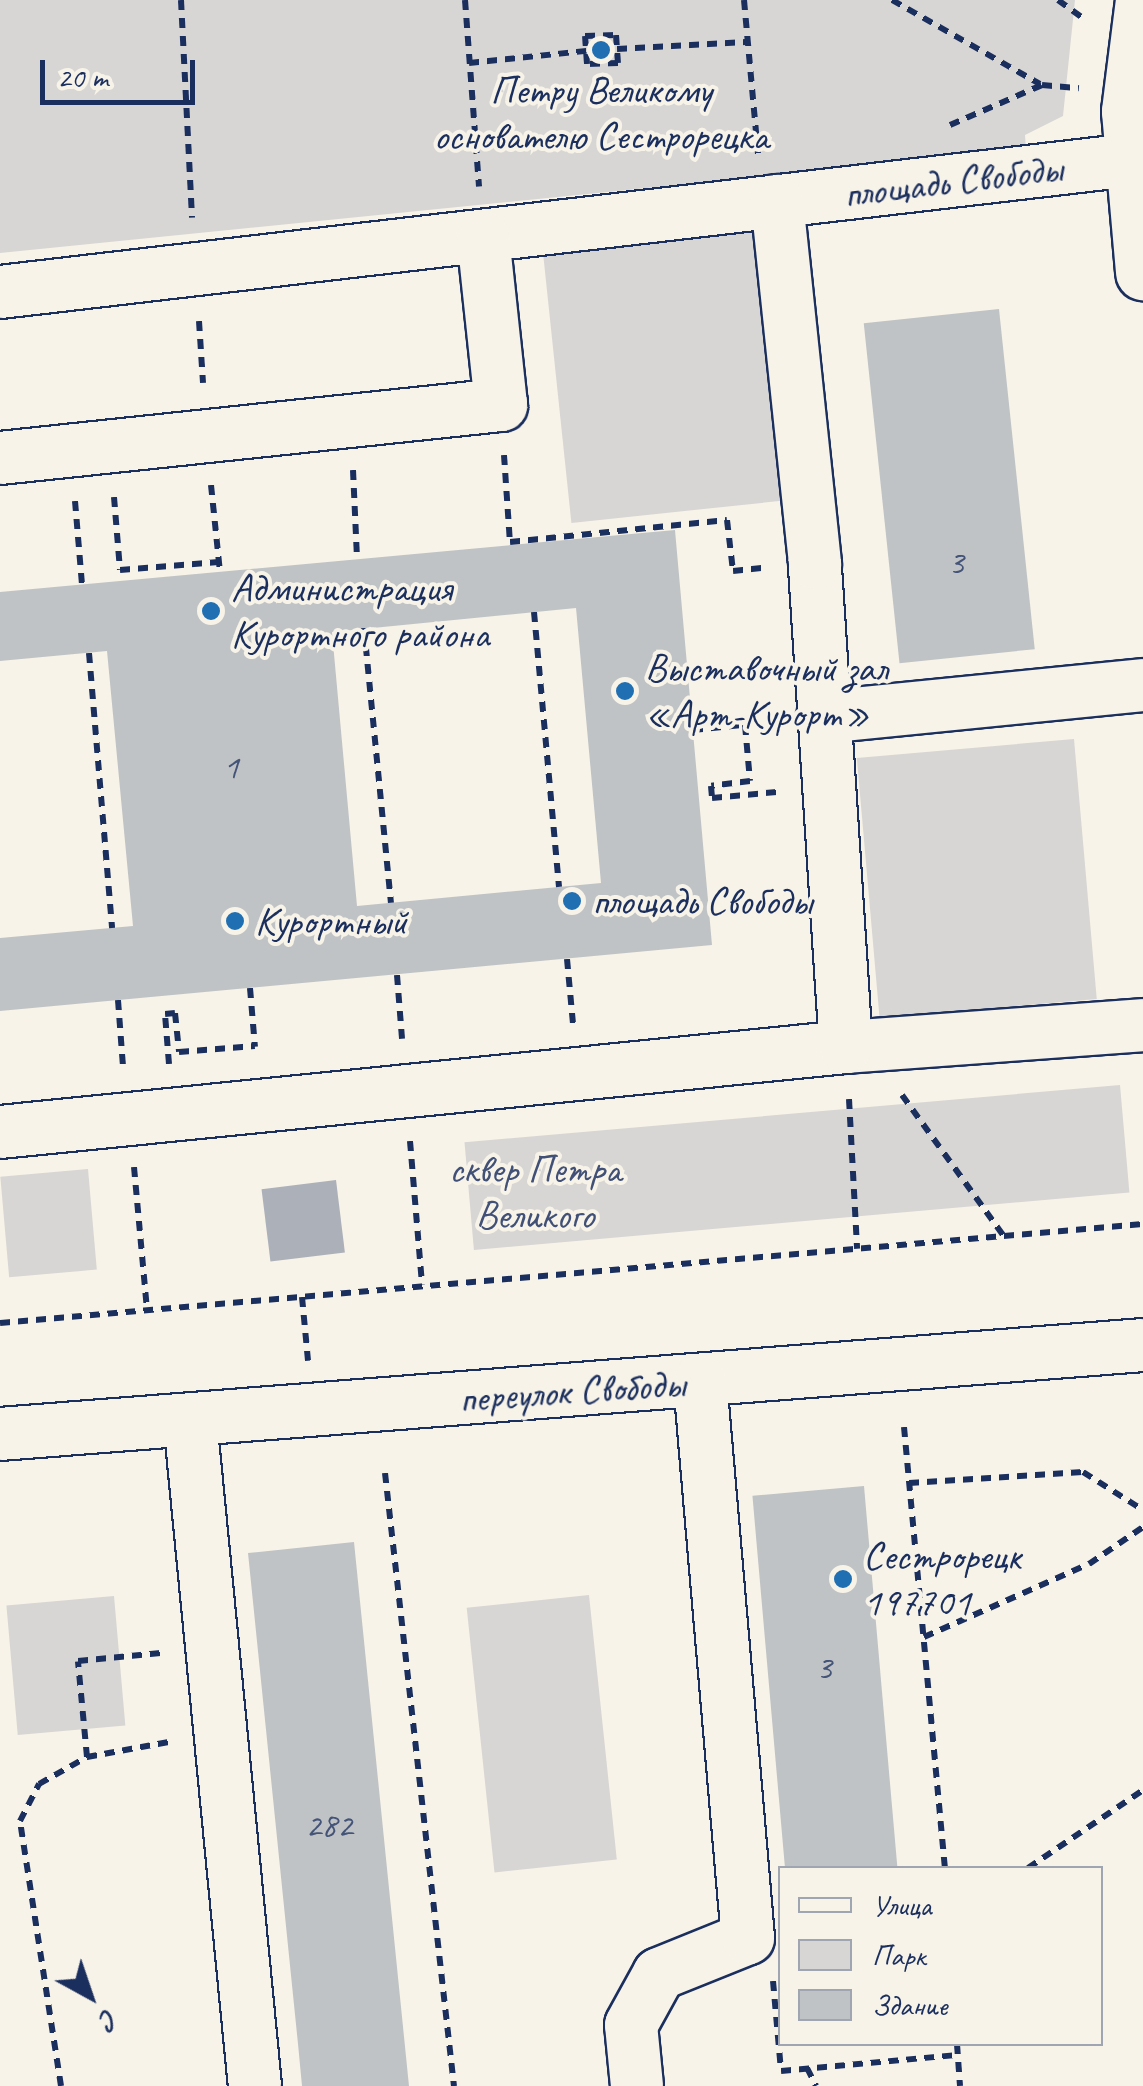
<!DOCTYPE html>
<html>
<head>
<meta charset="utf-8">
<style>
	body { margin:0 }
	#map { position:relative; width:1143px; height:2086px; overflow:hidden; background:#f7f3e8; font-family:Caveat,sans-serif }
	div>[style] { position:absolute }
	.green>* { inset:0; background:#d7d6d4; transform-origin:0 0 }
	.water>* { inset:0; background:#acb0b9; transform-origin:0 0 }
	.building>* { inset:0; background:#c0c3c5; transform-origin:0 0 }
	.path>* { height:6px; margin-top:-3px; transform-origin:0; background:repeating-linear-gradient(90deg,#1b2f5e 0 10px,transparent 0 18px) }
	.roads { filter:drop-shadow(2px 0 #1b2f5e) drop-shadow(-2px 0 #1b2f5e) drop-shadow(0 2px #1b2f5e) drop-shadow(0 -2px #1b2f5e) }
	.minor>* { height:52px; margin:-26px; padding:0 26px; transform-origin:26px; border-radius:26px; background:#f7f3e8 }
	.major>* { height:55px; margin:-27.5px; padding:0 27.5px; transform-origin:27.5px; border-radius:27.5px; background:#f7f3e8 }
	.dots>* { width:28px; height:28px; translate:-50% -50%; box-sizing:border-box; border:5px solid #f7f3e8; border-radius:50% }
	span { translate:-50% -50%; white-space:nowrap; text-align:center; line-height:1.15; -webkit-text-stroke:8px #f7f3e8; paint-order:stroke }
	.number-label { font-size:35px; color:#445478 }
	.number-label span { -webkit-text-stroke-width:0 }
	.poi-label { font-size:40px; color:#1b2f5e }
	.left { translate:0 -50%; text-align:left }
	.street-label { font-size:40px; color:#1b2f5e }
	.park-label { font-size:40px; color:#415076 }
	.legend { position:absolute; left:778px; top:1866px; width:325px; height:180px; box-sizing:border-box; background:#f7f3e8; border:2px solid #9fa5b1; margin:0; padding:12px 18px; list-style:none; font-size:30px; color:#1b2f5e }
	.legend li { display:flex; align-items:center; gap:20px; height:50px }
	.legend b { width:50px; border:2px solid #9fa5b1 }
	.north { position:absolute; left:40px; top:1946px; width:100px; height:100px; -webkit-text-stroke:8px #f7f3e8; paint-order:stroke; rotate:140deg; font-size:28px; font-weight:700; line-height:40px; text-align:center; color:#1b2f5e }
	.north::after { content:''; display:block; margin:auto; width:35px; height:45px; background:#1b2f5e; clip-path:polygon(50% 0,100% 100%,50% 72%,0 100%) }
	.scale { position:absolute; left:40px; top:60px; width:155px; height:45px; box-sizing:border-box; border:5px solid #1b2f5e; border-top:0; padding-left:12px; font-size:30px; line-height:35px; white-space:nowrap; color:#1b2f5e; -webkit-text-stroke:8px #f7f3e8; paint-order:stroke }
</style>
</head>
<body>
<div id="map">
	<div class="green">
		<i style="clip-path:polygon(0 0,1075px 0,1063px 116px,1025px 135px,1026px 150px,0 253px)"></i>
		<i style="left:765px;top:222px;width:279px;height:224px;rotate:84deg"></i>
		<i style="left:1074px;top:739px;width:261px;height:218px;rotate:85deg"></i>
		<i style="left:1120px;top:1085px;width:108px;height:658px;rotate:85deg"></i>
		<i style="left:88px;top:1169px;width:101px;height:88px;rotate:85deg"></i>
		<i style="left:589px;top:1595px;width:266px;height:123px;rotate:84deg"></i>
		<i style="left:114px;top:1596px;width:130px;height:108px;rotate:85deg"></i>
	</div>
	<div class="water">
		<i style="left:336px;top:1180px;width:73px;height:75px;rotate:83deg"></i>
	</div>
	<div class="building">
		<i style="left:999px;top:309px;width:342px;height:136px;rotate:84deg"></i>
		<i style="clip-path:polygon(evenodd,675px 530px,712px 945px,0 1011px,0 938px,133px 926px,107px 651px,0 661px,0 592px,675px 530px,576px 608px,601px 883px,357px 906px,332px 632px,576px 608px)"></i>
		<i style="left:864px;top:1486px;width:384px;height:112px;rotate:85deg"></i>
		<i style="clip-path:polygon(354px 1542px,409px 2086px,302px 2086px,298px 2044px,248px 1553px)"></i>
	</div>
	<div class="path">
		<i style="left:181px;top:0;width:218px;rotate:87.1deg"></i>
		<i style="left:465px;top:0;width:187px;rotate:85.7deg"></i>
		<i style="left:744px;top:0;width:155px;rotate:84.8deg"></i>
		<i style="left:892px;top:0;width:170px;rotate:29.6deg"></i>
		<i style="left:1058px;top:0;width:34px;rotate:36deg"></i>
		<i style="left:616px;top:35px;width:28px;rotate:86deg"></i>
		<i style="left:618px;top:63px;width:31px;rotate:178deg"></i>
		<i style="left:587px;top:64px;width:28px;rotate:-94deg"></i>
		<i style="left:585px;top:36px;width:31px;rotate:-2deg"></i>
		<i style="left:617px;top:49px;width:129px;rotate:-3.1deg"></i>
		<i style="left:469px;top:63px;width:118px;rotate:-5.9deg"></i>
		<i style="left:950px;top:125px;width:100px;rotate:-23.5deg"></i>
		<i style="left:1042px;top:85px;width:37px;rotate:5deg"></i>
		<i style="left:199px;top:321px;width:62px;rotate:86.3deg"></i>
		<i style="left:504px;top:455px;width:87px;rotate:86.1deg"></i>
		<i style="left:510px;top:542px;width:218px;rotate:-5.8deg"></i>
		<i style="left:727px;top:520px;width:51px;rotate:83.3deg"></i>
		<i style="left:733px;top:571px;width:31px;rotate:-6deg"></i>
		<i style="left:353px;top:470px;width:89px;rotate:87.4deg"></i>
		<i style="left:211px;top:485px;width:87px;rotate:84.1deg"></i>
		<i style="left:114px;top:497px;width:73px;rotate:85.3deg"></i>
		<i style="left:120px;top:570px;width:99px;rotate:-4.6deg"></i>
		<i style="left:75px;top:501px;width:83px;rotate:85.2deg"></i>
		<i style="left:534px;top:612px;width:276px;rotate:84.8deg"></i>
		<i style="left:364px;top:628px;width:276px;rotate:84.4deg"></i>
		<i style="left:89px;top:653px;width:276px;rotate:85.2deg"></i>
		<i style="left:745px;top:725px;width:56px;rotate:84.9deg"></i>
		<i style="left:750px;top:781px;width:39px;rotate:173deg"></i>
		<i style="left:711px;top:786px;width:12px;rotate:85deg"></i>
		<i style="left:712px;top:798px;width:65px;rotate:-5.3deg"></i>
		<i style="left:693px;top:730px;width:79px;rotate:-5.8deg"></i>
		<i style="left:567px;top:959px;width:65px;rotate:84.7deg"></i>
		<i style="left:397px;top:975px;width:64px;rotate:85.5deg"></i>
		<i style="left:250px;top:988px;width:59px;rotate:85.2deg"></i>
		<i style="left:118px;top:1000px;width:67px;rotate:85.7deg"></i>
		<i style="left:169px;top:1064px;width:50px;rotate:-94.6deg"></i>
		<i style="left:165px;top:1014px;width:10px;rotate:-6deg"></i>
		<i style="left:175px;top:1013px;width:39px;rotate:84deg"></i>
		<i style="left:179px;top:1052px;width:76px;rotate:-4.5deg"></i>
		<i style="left:902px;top:1095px;width:173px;rotate:54.2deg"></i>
		<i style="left:849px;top:1099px;width:150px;rotate:86.9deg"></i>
		<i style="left:410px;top:1141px;width:144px;rotate:85.2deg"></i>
		<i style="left:134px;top:1167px;width:145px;rotate:84.8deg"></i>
		<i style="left:302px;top:1297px;width:64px;rotate:84.6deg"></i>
		<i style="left:0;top:1323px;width:1147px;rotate:-4.95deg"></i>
		<i style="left:904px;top:1427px;width:443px;rotate:84.7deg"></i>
		<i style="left:385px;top:1473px;width:617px;rotate:83.58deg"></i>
		<i style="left:909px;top:1483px;width:174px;rotate:-3.6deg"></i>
		<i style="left:1083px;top:1472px;width:71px;rotate:32.3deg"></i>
		<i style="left:924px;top:1637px;width:180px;rotate:-23.9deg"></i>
		<i style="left:1089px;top:1564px;width:65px;rotate:-34.4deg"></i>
		<i style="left:87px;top:1757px;width:96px;rotate:-95.4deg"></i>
		<i style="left:78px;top:1661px;width:83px;rotate:-5.5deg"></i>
		<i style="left:1028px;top:1868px;width:139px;rotate:-34.1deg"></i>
		<i style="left:773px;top:1981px;width:90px;rotate:84.9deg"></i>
		<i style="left:781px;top:2071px;width:178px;rotate:-5.2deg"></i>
		<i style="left:957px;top:2044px;width:42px;rotate:85.9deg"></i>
		<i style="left:807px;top:2068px;width:20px;rotate:63deg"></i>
		<i style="left:61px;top:2086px;width:268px;rotate:-98.8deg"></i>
		<i style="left:20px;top:1821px;width:42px;rotate:-62.8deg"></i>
		<i style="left:39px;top:1784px;width:55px;rotate:-29.4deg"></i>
		<i style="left:87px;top:1757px;width:83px;rotate:-10.4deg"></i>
	</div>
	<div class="roads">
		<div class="minor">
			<i style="left:0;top:292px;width:1139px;rotate:-6.66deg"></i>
			<i style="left:0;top:458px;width:504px;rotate:-6.04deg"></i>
			<i style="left:501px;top:405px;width:169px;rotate:-96.1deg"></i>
			<i style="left:823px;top:717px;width:322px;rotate:-5.7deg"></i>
			<i style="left:846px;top:1047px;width:298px;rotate:-4.2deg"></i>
			<i style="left:0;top:1132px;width:850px;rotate:-5.74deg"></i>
			<i style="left:846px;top:1047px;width:485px;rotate:-93.7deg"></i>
			<i style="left:815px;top:563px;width:364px;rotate:-96deg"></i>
			<i style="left:190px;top:1420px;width:669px;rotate:84.43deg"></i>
			<i style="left:0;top:1434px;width:1146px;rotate:-4.45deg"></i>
			<i style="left:637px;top:2086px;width:61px;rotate:-95.6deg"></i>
			<i style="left:631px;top:2025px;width:58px;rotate:-61.2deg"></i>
			<i style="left:659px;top:1974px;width:96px;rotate:-22deg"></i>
			<i style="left:748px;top:1938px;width:559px;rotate:-94.93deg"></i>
		</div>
		<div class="major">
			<i style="left:1143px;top:0;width:112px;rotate:97.2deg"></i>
			<i style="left:1129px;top:111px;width:162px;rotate:85deg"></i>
		</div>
	</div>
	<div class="dots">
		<i style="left:601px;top:50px;background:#1f6fb2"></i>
		<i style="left:211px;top:611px;background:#1f6fb2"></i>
		<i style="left:625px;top:691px;background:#1f6fb2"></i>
		<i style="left:572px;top:901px;background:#1f6fb2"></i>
		<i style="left:235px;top:921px;background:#1f6fb2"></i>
		<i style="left:843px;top:1579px;background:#1f6fb2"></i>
	</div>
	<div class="number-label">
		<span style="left:956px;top:563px">3</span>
		<span style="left:231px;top:767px">1</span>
		<span style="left:824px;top:1668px">3</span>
		<span style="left:329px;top:1825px">282</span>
	</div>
	<div class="poi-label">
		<span style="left:601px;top:113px">Петру Великому<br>основателю Сестрорецка</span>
		<span class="left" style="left:231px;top:611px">Администрация<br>Курортного района</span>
		<span class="left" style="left:645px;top:691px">Выставочный зал<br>«Арт-Курорт»</span>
		<span class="left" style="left:592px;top:901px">площадь Свободы</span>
		<span class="left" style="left:255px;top:921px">Курортный</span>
		<span class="left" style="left:863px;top:1579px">Сестрорецк<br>197701</span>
	</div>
	<div class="street-label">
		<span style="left:953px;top:181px;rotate:-7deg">площадь Свободы</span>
		<span style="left:572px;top:1391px;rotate:-4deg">переулок Свободы</span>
	</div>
	<div class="park-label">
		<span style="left:535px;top:1192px">сквер Петра<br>Великого</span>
	</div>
	<ul class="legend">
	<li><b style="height:12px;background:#f7f3e8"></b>Улица</li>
	<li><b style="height:28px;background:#d7d6d4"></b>Парк</li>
	<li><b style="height:28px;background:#c0c3c5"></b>Здание</li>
	</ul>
	<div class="north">С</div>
	<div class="scale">20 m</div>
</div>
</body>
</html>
